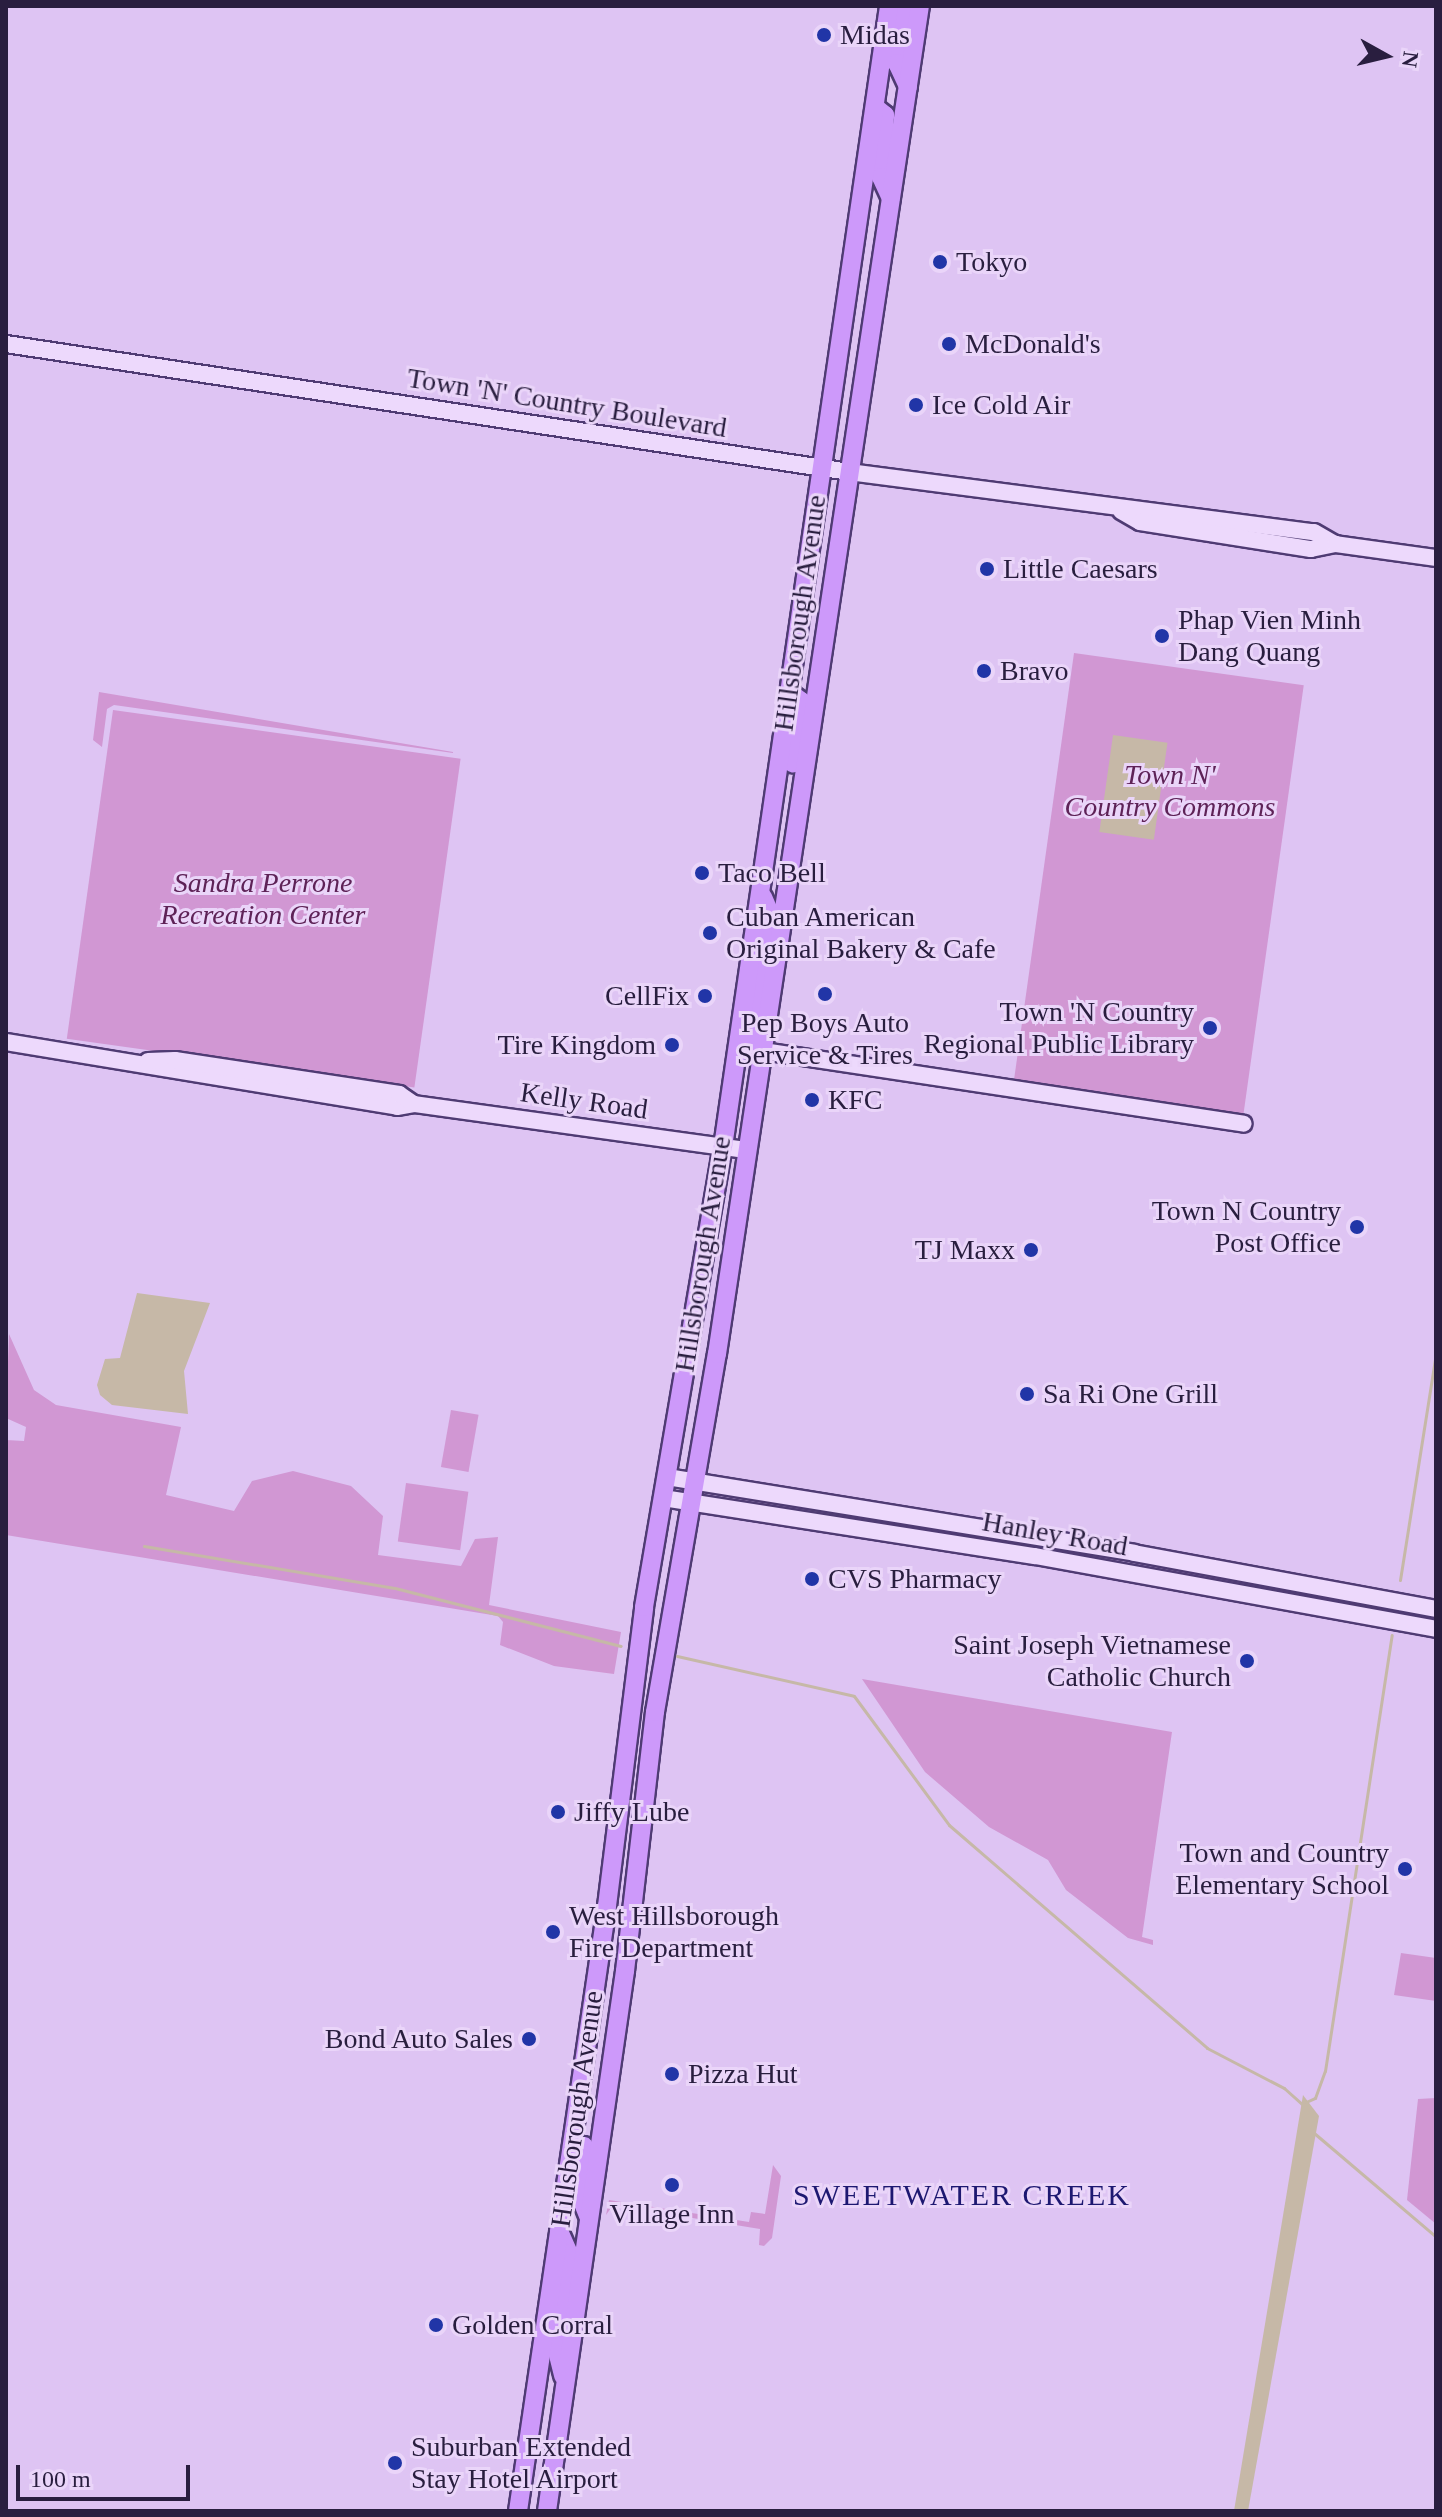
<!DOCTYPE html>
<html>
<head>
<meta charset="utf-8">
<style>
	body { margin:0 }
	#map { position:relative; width:1442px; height:2517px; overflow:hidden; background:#dec4f3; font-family:"Times New Roman",serif }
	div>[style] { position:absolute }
	.green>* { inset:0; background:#d197d3; transform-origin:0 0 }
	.water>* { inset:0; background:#c6b8a7; transform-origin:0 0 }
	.stream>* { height:3px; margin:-1.5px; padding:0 1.5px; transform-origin:1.5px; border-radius:1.5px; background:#c6b8a7 }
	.roads { filter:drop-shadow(2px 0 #4f3b73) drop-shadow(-2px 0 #4f3b73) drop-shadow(0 2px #4f3b73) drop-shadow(0 -2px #4f3b73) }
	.secondary>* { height:16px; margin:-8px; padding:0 8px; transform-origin:8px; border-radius:8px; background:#edd9fc }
	.primary>* { height:18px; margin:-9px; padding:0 9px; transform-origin:9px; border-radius:9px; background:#cd99fa }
	.dots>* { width:22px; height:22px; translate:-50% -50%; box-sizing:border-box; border:4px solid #ead5f9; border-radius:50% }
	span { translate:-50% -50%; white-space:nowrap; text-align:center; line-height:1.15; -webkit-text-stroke:6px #ead5f9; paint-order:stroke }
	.poi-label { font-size:28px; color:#291e3f }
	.left { translate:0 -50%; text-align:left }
	.right { translate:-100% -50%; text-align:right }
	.street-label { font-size:28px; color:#291e3f }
	.park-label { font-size:28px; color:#5e2257; font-style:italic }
	.neighbourhood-label { font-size:30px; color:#1d1871; letter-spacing:2px }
	.frame { position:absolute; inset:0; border:8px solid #291e3f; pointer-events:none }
	.north { position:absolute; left:1346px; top:16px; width:80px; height:80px; -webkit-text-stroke:6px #ead5f9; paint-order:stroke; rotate:98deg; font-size:22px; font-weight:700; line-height:32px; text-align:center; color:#291e3f }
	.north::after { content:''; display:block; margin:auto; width:28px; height:36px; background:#291e3f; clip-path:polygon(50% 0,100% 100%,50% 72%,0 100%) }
	.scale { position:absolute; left:16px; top:2465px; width:174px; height:36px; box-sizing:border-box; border:4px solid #291e3f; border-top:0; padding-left:10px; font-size:24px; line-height:28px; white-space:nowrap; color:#291e3f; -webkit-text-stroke:6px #ead5f9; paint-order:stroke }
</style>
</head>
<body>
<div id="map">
	<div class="green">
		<i style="left:1074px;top:653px;width:232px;height:434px;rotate:8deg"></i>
		<i style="clip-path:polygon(99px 692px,453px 752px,453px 753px,114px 705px,107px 709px,102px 747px,93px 740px)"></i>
		<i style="left:113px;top:710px;width:351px;height:332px;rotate:8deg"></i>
		<i style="clip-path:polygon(9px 1334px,34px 1390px,56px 1405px,181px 1427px,166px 1495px,234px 1511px,252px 1481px,293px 1471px,351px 1486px,383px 1516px,378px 1555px,461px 1566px,475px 1539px,498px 1537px,489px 1605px,621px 1632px,614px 1674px,554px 1666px,500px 1645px,503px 1622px,498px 1616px,6px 1535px,6px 1440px,24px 1441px,26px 1427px,6px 1418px)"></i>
		<i style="left:451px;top:1410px;width:28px;height:58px;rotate:10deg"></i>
		<i style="left:406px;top:1483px;width:63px;height:59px;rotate:8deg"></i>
		<i style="clip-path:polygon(862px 1679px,1172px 1732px,1142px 1937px,1153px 1940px,1153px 1945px,1128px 1938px,1066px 1890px,1048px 1860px,989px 1827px,925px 1772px)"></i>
		<i style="clip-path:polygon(1401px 1953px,1436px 1958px,1436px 2001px,1394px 1995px)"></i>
		<i style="clip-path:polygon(1436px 2098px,1436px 2224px,1407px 2200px,1418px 2099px)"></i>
		<i style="clip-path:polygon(773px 2165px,781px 2176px,772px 2238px,764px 2246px,759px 2245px,760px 2229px,613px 2205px,606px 2215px,609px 2200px,749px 2222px,751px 2212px,765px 2214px)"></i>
	</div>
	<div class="water">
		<i style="left:1113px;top:735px;width:55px;height:98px;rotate:8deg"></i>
		<i style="clip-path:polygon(137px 1293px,210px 1303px,184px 1371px,188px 1414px,112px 1405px,100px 1395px,97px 1385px,105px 1359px,120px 1358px)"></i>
		<i style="clip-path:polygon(1303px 2095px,1319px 2116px,1248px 2511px,1234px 2511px)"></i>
	</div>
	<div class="stream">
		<i style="left:144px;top:1546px;width:254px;rotate:9.5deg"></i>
		<i style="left:395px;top:1588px;width:233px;rotate:14.4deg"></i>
		<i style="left:1400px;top:1580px;width:230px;rotate:-81deg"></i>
		<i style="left:677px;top:1656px;width:181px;rotate:12.7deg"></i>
		<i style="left:854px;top:1696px;width:160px;rotate:53.6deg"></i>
		<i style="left:949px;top:1825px;width:341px;rotate:40.8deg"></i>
		<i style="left:1207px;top:2048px;width:87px;rotate:27.5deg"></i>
		<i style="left:1284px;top:2088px;width:25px;rotate:42deg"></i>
		<i style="left:1306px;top:2102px;width:10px;rotate:-24deg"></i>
		<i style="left:1315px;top:2098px;width:29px;rotate:-70deg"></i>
		<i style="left:1325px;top:2071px;width:441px;rotate:-81.3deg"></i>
		<i style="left:1314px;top:2133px;width:160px;rotate:40.4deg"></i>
	</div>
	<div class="roads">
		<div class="secondary">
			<i style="left:6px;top:344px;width:853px;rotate:8.63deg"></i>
			<i style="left:849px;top:472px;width:469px;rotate:7.4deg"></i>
			<i style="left:1314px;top:532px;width:24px;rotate:30deg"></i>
			<i style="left:1121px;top:511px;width:22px;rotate:30deg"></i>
			<i style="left:1140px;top:522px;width:173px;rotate:9deg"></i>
			<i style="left:1311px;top:549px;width:25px;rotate:-12deg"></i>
			<i style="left:1335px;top:544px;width:102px;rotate:7.9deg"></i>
			<i style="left:6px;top:1042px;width:396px;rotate:9.4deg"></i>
			<i style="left:397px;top:1107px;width:17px;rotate:-10deg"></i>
			<i style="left:414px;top:1104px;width:336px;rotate:7.9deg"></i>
			<i style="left:763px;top:1051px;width:486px;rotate:8.6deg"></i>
			<i style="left:148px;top:1061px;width:27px;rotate:-2deg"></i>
			<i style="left:175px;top:1060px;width:227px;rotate:8.6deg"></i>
			<i style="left:399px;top:1094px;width:18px;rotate:34deg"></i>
			<i style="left:667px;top:1477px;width:473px;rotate:9.2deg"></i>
			<i style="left:1134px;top:1553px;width:307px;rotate:10.5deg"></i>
			<i style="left:663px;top:1498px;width:376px;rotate:8.9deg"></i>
			<i style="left:1035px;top:1556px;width:408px;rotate:10.3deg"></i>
		</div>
		<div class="primary">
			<i style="left:905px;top:6px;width:58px;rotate:98deg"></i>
			<i style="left:897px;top:63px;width:26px;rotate:65deg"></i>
			<i style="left:875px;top:107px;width:13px;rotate:39deg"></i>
			<i style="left:885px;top:115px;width:62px;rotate:93.7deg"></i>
			<i style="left:881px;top:177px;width:23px;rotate:65deg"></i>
			<i style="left:789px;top:692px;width:15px;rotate:37deg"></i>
			<i style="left:801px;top:701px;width:63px;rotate:97.4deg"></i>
			<i style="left:763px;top:1051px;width:16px;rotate:-137deg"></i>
			<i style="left:751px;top:1040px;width:130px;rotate:-82.1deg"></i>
			<i style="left:769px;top:911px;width:15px;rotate:-113deg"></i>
			<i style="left:584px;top:2146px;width:45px;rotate:97.6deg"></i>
			<i style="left:578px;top:2191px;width:29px;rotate:68deg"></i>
			<i style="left:559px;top:2231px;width:24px;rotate:66deg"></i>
			<i style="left:569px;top:2253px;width:95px;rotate:97.9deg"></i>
			<i style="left:556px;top:2347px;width:30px;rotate:76deg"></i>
			<i style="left:518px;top:2511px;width:612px;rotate:-81.63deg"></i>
			<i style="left:607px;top:1906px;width:301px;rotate:-82.9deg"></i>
			<i style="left:644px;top:1607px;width:467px;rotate:-80.3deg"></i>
			<i style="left:723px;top:1147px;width:1153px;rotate:-81.72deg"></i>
			<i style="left:547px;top:2511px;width:546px;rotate:-81.78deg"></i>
			<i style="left:625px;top:1971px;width:261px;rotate:-83.4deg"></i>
			<i style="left:655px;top:1712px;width:363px;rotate:-80.2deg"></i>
			<i style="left:717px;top:1354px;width:1363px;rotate:-81.44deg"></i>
		</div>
	</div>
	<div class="dots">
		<i style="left:824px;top:35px;background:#2135a7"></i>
		<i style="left:940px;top:262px;background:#2135a7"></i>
		<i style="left:949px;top:344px;background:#2135a7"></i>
		<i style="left:916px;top:405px;background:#2135a7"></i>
		<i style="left:987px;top:569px;background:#2135a7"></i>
		<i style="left:1162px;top:636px;background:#2135a7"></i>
		<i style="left:984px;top:671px;background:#2135a7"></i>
		<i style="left:702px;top:873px;background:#2135a7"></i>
		<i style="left:710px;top:933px;background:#2135a7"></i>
		<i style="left:825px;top:994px;background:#2135a7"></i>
		<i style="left:705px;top:996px;background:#2135a7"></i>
		<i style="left:1210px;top:1028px;background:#2135a7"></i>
		<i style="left:672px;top:1045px;background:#2135a7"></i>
		<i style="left:812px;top:1100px;background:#2135a7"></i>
		<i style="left:1357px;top:1227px;background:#2135a7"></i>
		<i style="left:1031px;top:1250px;background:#2135a7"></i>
		<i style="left:1027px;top:1394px;background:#2135a7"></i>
		<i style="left:812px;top:1579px;background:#2135a7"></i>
		<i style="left:1247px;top:1661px;background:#2135a7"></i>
		<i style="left:558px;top:1812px;background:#2135a7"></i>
		<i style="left:1405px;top:1869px;background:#2135a7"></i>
		<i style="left:553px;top:1932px;background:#2135a7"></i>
		<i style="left:529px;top:2039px;background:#2135a7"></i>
		<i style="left:672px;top:2074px;background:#2135a7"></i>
		<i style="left:672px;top:2185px;background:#2135a7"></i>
		<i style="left:436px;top:2325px;background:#2135a7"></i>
		<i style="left:395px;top:2463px;background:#2135a7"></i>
	</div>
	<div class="poi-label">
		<span class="left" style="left:840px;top:35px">Midas</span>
		<span class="left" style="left:956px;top:262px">Tokyo</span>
		<span class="left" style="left:965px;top:344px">McDonald's</span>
		<span class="left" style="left:932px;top:405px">Ice Cold Air</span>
		<span class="left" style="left:1003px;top:569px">Little Caesars</span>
		<span class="left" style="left:1178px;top:636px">Phap Vien Minh<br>Dang Quang</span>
		<span class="left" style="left:1000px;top:671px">Bravo</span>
		<span class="left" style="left:718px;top:873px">Taco Bell</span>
		<span class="left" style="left:726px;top:933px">Cuban American<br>Original Bakery &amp; Cafe</span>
		<span class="right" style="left:689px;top:996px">CellFix</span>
		<span class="right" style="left:1194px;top:1028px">Town 'N Country<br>Regional Public Library</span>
		<span style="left:825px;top:1039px">Pep Boys Auto<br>Service &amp; Tires</span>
		<span class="right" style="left:656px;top:1045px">Tire Kingdom</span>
		<span class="left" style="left:828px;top:1100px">KFC</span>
		<span class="right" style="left:1341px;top:1227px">Town N Country<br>Post Office</span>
		<span class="right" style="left:1015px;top:1250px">TJ Maxx</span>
		<span class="left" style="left:1043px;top:1394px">Sa Ri One Grill</span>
		<span class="left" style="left:828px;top:1579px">CVS Pharmacy</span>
		<span class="right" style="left:1231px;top:1661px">Saint Joseph Vietnamese<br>Catholic Church</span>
		<span class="left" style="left:574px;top:1812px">Jiffy Lube</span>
		<span class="right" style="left:1389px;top:1869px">Town and Country<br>Elementary School</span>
		<span class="left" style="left:569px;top:1932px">West Hillsborough<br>Fire Department</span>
		<span class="right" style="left:513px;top:2039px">Bond Auto Sales</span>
		<span class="left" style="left:688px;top:2074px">Pizza Hut</span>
		<span style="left:672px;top:2214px">Village Inn</span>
		<span class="left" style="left:452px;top:2325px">Golden Corral</span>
		<span class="left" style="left:411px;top:2463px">Suburban Extended<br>Stay Hotel Airport</span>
	</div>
	<div class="street-label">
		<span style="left:567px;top:403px;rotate:9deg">Town 'N' Country Boulevard</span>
		<span style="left:800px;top:613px;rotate:-82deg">Hillsborough Avenue</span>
		<span style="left:584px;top:1101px;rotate:8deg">Kelly Road</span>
		<span style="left:703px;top:1254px;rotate:-81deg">Hillsborough Avenue</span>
		<span style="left:1055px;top:1534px;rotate:10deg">Hanley Road</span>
		<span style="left:577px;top:2109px;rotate:-82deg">Hillsborough Avenue</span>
	</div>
	<div class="park-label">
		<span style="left:1170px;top:791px">Town N'<br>Country Commons</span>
		<span style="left:263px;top:899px">Sandra Perrone<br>Recreation Center</span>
	</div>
	<div class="neighbourhood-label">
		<span style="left:962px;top:2195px">SWEETWATER CREEK</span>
	</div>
	<div class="frame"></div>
	<div class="north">N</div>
	<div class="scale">100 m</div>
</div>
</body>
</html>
